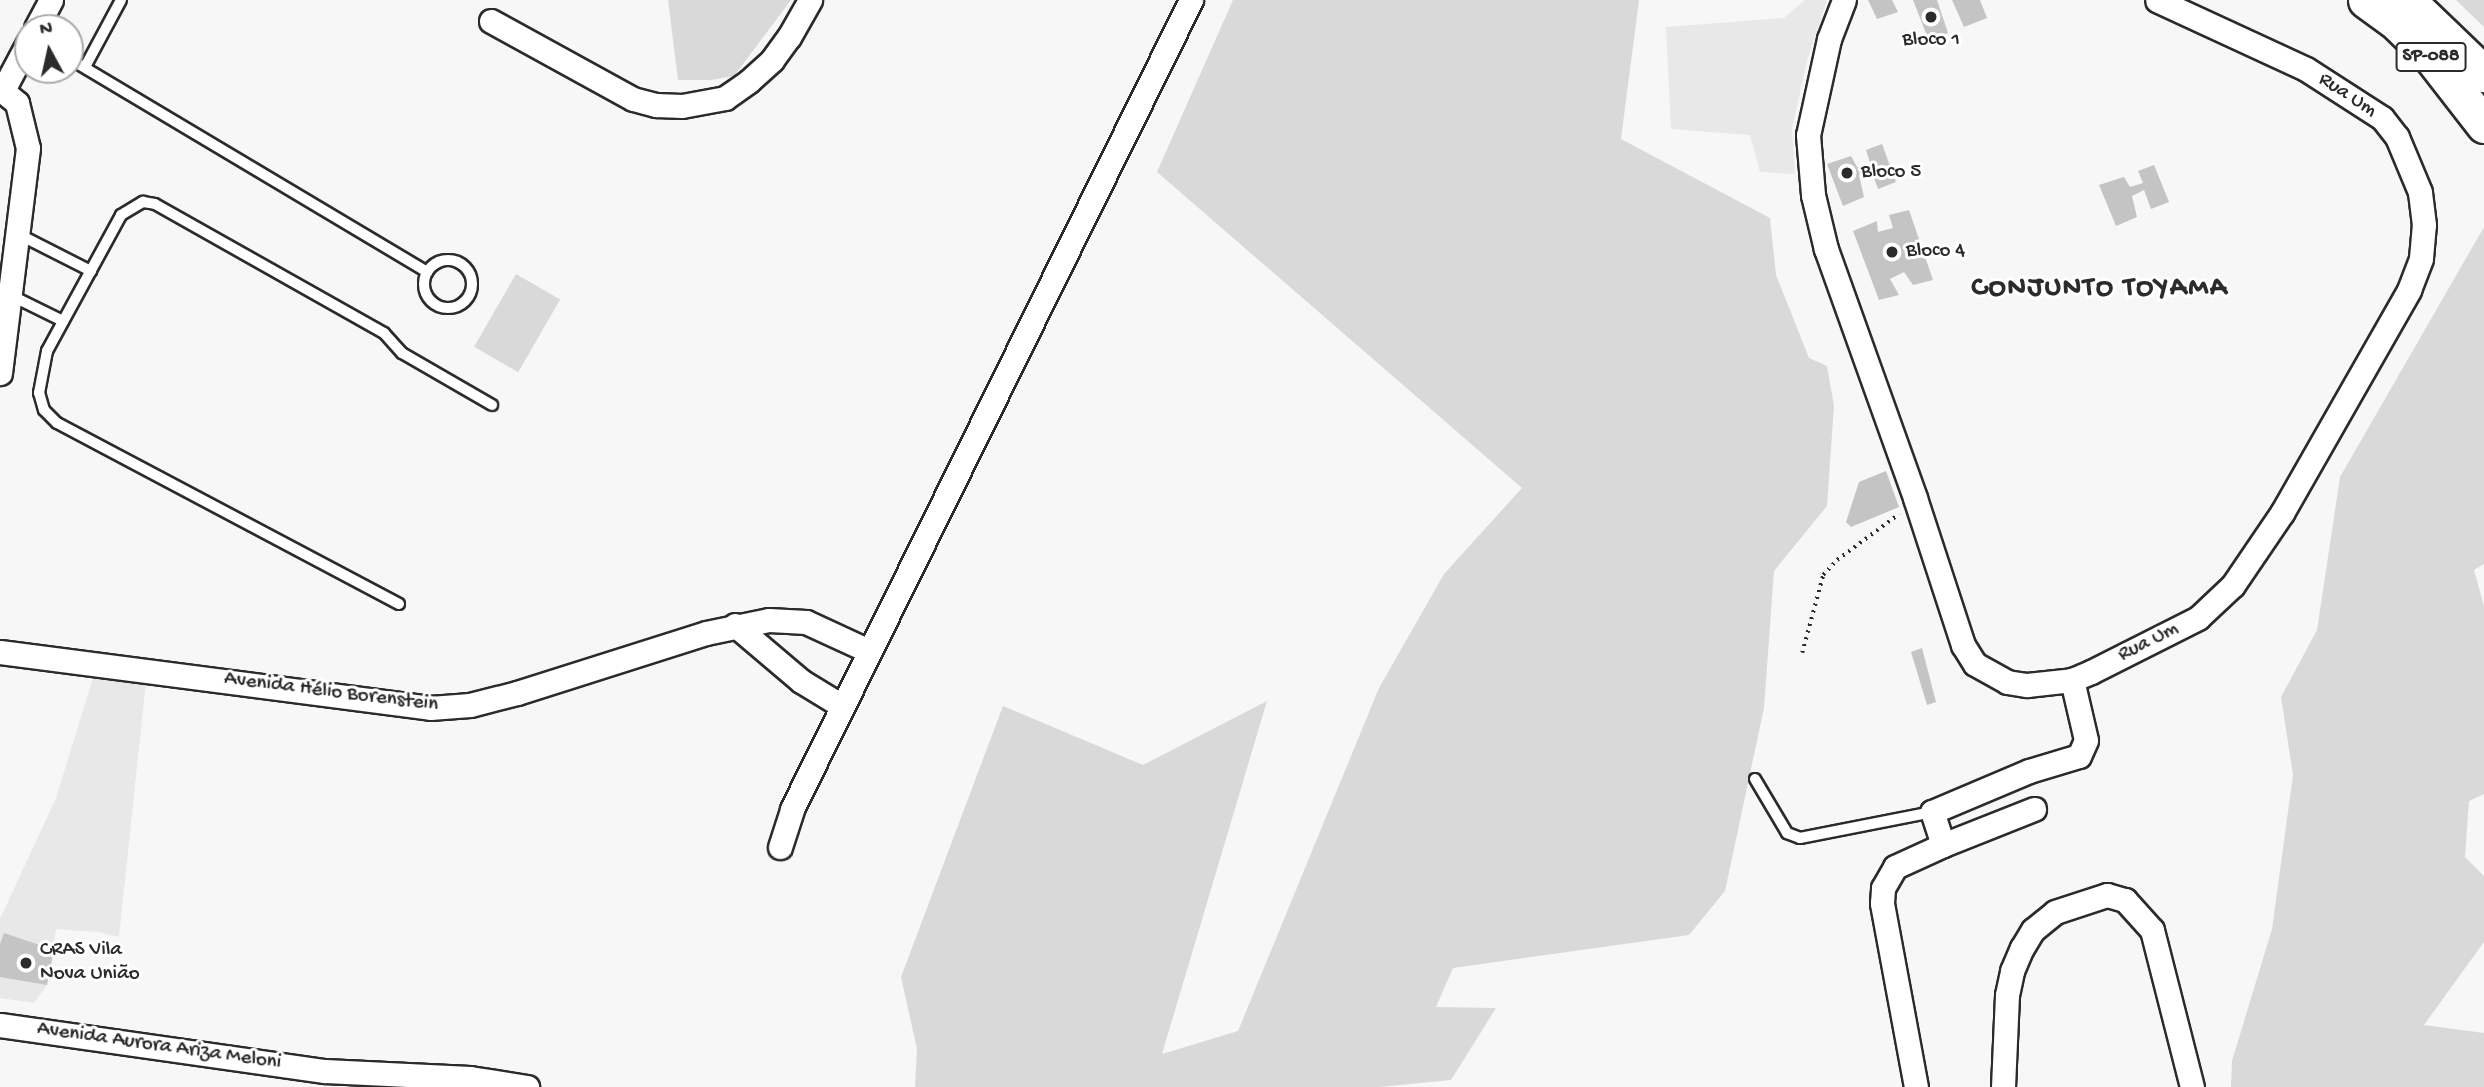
<!DOCTYPE html>
<html>
<head>
<meta charset="utf-8">
<style>
	body { margin:0 }
	#map { position:relative; width:2484px; height:1087px; overflow:hidden; background:#f7f7f7; font-family:"Gochi Hand",sans-serif }
	div>[style] { position:absolute }
	.built>* { inset:0; background:#e8e8e8 }
	.green>* { inset:0; background:#d9d9d9; transform-origin:0 0 }
	.building>* { inset:0; background:#c4c4c4 }
	.path>* { height:3.5px; margin-top:-1.75px; transform-origin:0; background:repeating-linear-gradient(90deg,#2b2b2b 0 2px,transparent 0 7px) }
	.roads { filter:drop-shadow(2px 0 #2b2b2b) drop-shadow(-2px 0 #2b2b2b) drop-shadow(0 2px #2b2b2b) drop-shadow(0 -2px #2b2b2b) }
	.lane>* { height:10px; margin:-5px; padding:0 5px; transform-origin:5px; border-radius:5px; background:#fff }
	.lane>.ring { margin:-5px; padding:0; box-sizing:content-box; background:none; border:10px solid #fff; border-radius:50% }
	.street>* { height:23px; margin:-11.5px; padding:0 11.5px; transform-origin:11.5px; border-radius:11.5px; background:#fff }
	.primary>* { height:35px; margin:-17.5px; padding:0 17.5px; transform-origin:17.5px; border-radius:17.5px; background:#fff }
	.dots>* { width:19px; height:19px; translate:-50% -50%; box-sizing:border-box; border:4px solid #fff; border-radius:50% }
	span { translate:-50% -50%; white-space:nowrap; text-align:center; line-height:1.15; -webkit-text-stroke:6px #fff; paint-order:stroke }
	.shield-label span { padding:2px 5px; background:#fff; border:2px solid; border-radius:5px; -webkit-text-stroke-width:0 }
	.shield-label { font-size:19px; color:#2b2b2b; font-weight:700 }
	.poi-label { font-size:21px; color:#2b2b2b }
	.left { translate:0 -50%; text-align:left }
	.street-label { font-size:21px; color:#2b2b2b }
	.district-label { font-size:28px; color:#2b2b2b; font-weight:700; letter-spacing:2px }
	.north { position:absolute; left:14px; top:14px; width:70px; height:70px; box-sizing:border-box; background:#fff; border:2px solid #aaa; border-radius:50%; rotate:352deg; font-size:19px; font-weight:700; line-height:28px; text-align:center; color:#2b2b2b }
	.north::after { content:''; display:block; margin:auto; width:24px; height:32px; background:#2b2b2b; clip-path:polygon(50% 0,100% 100%,50% 72%,0 100%) }
</style>
</head>
<body>
<div id="map">
	<div class="built">
		<i style="clip-path:polygon(1805px 0,1827px 0,1807px 61px,1792px 129px,1795px 174px,1760px 172px,1750px 135px,1671px 129px,1666px 27px,1784px 18px)"></i>
		<i style="clip-path:polygon(94px 675px,146px 682px,119px 937px,98px 932px,56px 929px,47px 985px,34px 1003px,0 998px,0 919px,56px 798px)"></i>
	</div>
	<div class="green">
		<i style="clip-path:polygon(668px 0,791px 0,734px 76px,711px 80px,678px 80px)"></i>
		<i style="clip-path:polygon(1233px 0,1639px 0,1621px 139px,1770px 218px,1776px 275px,1809px 358px,1827px 366px,1834px 406px,1827px 506px,1774px 571px,1764px 708px,1725px 891px,1689px 935px,1453px 968px,1436px 1007px,1496px 1008px,1451px 1080px,1380px 1087px,915px 1087px,917px 1049px,901px 977px,1003px 706px,1143px 765px,1267px 701px,1162px 1054px,1238px 1031px,1379px 688px,1444px 574px,1522px 488px,1157px 172px)"></i>
		<i style="clip-path:polygon(2456px 0,2484px 0,2484px 27px,2483px 26px)"></i>
		<i style="clip-path:polygon(2484px 227px,2484px 564px,2474px 570px,2484px 606px,2484px 794px,2469px 801px,2465px 857px,2484px 876px,2484px 942px,2424px 1025px,2484px 1033px,2484px 1087px,2231px 1087px,2232px 1061px,2272px 929px,2293px 775px,2281px 697px,2317px 630px,2340px 477px)"></i>
		<i style="left:516px;top:274px;width:51px;height:84px;rotate:30deg"></i>
	</div>
	<div class="building">
		<i style="clip-path:polygon(1868px 0,1892px 0,1898px 12px,1877px 19px)"></i>
		<i style="clip-path:polygon(1913px 0,1937px 0,1948px 33px,1929px 41px)"></i>
		<i style="clip-path:polygon(1952px 0,1980px 0,1987px 18px,1964px 27px)"></i>
		<i style="clip-path:polygon(1882px 144px,1896px 182px,1878px 189px,1871px 170px,1859px 175px,1864px 197px,1843px 206px,1827px 164px,1851px 156px,1857px 167px,1870px 163px,1866px 150px)"></i>
		<i style="clip-path:polygon(2154px 165px,2169px 202px,2151px 209px,2144px 190px,2132px 196px,2137px 217px,2116px 226px,2099px 185px,2124px 177px,2130px 187px,2143px 183px,2138px 171px)"></i>
		<i style="clip-path:polygon(1909px 210px,1933px 280px,1913px 285px,1904px 272px,1890px 279px,1899px 295px,1879px 300px,1853px 231px,1877px 221px,1878px 232px,1893px 228px,1889px 215px)"></i>
		<i style="clip-path:polygon(1886px 471px,1899px 507px,1851px 527px,1846px 522px,1859px 482px)"></i>
		<i style="clip-path:polygon(1922px 648px,1936px 702px,1927px 705px,1911px 652px)"></i>
		<i style="clip-path:polygon(4px 933px,54px 950px,47px 985px,0 977px,0 944px)"></i>
	</div>
	<div class="path">
		<i style="left:1802px;top:653px;width:81px;rotate:-74.9deg"></i>
		<i style="left:1823px;top:575px;width:21px;rotate:-47deg"></i>
		<i style="left:1837px;top:560px;width:77px;rotate:-36.6deg"></i>
	</div>
	<div class="roads">
		<div class="lane">
			<i style="left:70px;top:59px;width:416px;rotate:30.8deg"></i>
			<i style="left:85px;top:67px;width:76px;rotate:-61.8deg"></i>
			<i style="left:18px;top:234px;width:82px;rotate:26.9deg"></i>
			<i class="ring" style="left:424px;top:260px;width:38px;height:38px"></i>
			<i style="left:10px;top:295px;width:59px;rotate:26.1deg"></i>
			<i style="left:399px;top:604px;width:387px;rotate:-152.1deg"></i>
			<i style="left:57px;top:423px;width:18px;rotate:-135deg"></i>
			<i style="left:44px;top:410px;width:18px;rotate:-106deg"></i>
			<i style="left:39px;top:393px;width:43px;rotate:-79.2deg"></i>
			<i style="left:47px;top:351px;width:155px;rotate:-61.4deg"></i>
			<i style="left:121px;top:215px;width:26px;rotate:-31deg"></i>
			<i style="left:143px;top:202px;width:12px;rotate:9deg"></i>
			<i style="left:155px;top:204px;width:263px;rotate:29.4deg"></i>
			<i style="left:384px;top:333px;width:27px;rotate:48deg"></i>
			<i style="left:402px;top:353px;width:104px;rotate:30deg"></i>
			<i style="left:1755px;top:779px;width:63px;rotate:59.3deg"></i>
			<i style="left:1787px;top:833px;width:14px;rotate:21deg"></i>
			<i style="left:1800px;top:838px;width:135px;rotate:-11.1deg"></i>
		</div>
		<div class="street">
			<i style="left:1844px;top:0;width:42px;rotate:111deg"></i>
			<i style="left:1829px;top:39px;width:98px;rotate:102.3deg"></i>
			<i style="left:1808px;top:135px;width:60px;rotate:85.2deg"></i>
			<i style="left:1813px;top:195px;width:56px;rotate:76.5deg"></i>
			<i style="left:1826px;top:249px;width:264px;rotate:70.3deg"></i>
			<i style="left:1915px;top:498px;width:155px;rotate:71.9deg"></i>
			<i style="left:1963px;top:645px;width:22px;rotate:58deg"></i>
			<i style="left:1975px;top:664px;width:37px;rotate:29deg"></i>
			<i style="left:2007px;top:682px;width:20px;rotate:9deg"></i>
			<i style="left:2027px;top:685px;width:45px;rotate:-6.3deg"></i>
			<i style="left:2072px;top:680px;width:21px;rotate:-23deg"></i>
			<i style="left:2091px;top:672px;width:120px;rotate:-26.8deg"></i>
			<i style="left:2198px;top:618px;width:48px;rotate:-43.3deg"></i>
			<i style="left:2233px;top:585px;width:87px;rotate:-55.8deg"></i>
			<i style="left:2282px;top:513px;width:257px;rotate:-60.3deg"></i>
			<i style="left:2409px;top:290px;width:34px;rotate:-69deg"></i>
			<i style="left:2421px;top:258px;width:33px;rotate:-85deg"></i>
			<i style="left:2424px;top:225px;width:33px;rotate:-97deg"></i>
			<i style="left:2420px;top:192px;width:60px;rotate:-112.7deg"></i>
			<i style="left:2397px;top:137px;width:24px;rotate:-128deg"></i>
			<i style="left:2382px;top:118px;width:90px;rotate:-147.2deg"></i>
			<i style="left:2306px;top:69px;width:164px;rotate:-155.2deg"></i>
			<i style="left:491px;top:21px;width:162px;rotate:28.8deg"></i>
			<i style="left:633px;top:99px;width:24px;rotate:15deg"></i>
			<i style="left:656px;top:105px;width:26px;rotate:2deg"></i>
			<i style="left:682px;top:106px;width:44px;rotate:-10.5deg"></i>
			<i style="left:725px;top:98px;width:29px;rotate:-35deg"></i>
			<i style="left:749px;top:81px;width:31px;rotate:-42deg"></i>
			<i style="left:772px;top:60px;width:29px;rotate:-54deg"></i>
			<i style="left:789px;top:37px;width:43px;rotate:-60.4deg"></i>
			<i style="left:36px;top:28px;width:32px;rotate:-62deg"></i>
			<i style="left:0;top:89px;width:22px;rotate:39deg"></i>
			<i style="left:17px;top:103px;width:46px;rotate:76.3deg"></i>
			<i style="left:28px;top:148px;width:227px;rotate:97.1deg"></i>
			<i style="left:3px;top:90px;width:53px;rotate:-62deg"></i>
			<i style="left:735px;top:625px;width:87px;rotate:40.3deg"></i>
			<i style="left:801px;top:681px;width:48px;rotate:31.4deg"></i>
			<i style="left:0;top:652px;width:434px;rotate:7.4deg"></i>
			<i style="left:430px;top:708px;width:40px;rotate:-4.3deg"></i>
			<i style="left:470px;top:705px;width:49px;rotate:-14.3deg"></i>
			<i style="left:517px;top:693px;width:198px;rotate:-17.6deg"></i>
			<i style="left:706px;top:633px;width:64px;rotate:-11.7deg"></i>
			<i style="left:769px;top:620px;width:37px;rotate:3deg"></i>
			<i style="left:806px;top:622px;width:69px;rotate:24.7deg"></i>
			<i style="left:1943px;top:845px;width:98px;rotate:-21.6deg"></i>
			<i style="left:780px;top:847px;width:40px;rotate:-72deg"></i>
			<i style="left:792px;top:809px;width:902px;rotate:-63.75deg"></i>
			<i style="left:0;top:1025px;width:328px;rotate:8.1deg"></i>
			<i style="left:325px;top:1071px;width:145px;rotate:2.8deg"></i>
			<i style="left:470px;top:1078px;width:58px;rotate:9deg"></i>
			<i style="left:1916px;top:1087px;width:187px;rotate:-100.5deg"></i>
			<i style="left:1882px;top:903px;width:15px;rotate:-86deg"></i>
			<i style="left:1883px;top:888px;width:24px;rotate:-60deg"></i>
			<i style="left:1895px;top:867px;width:53px;rotate:-24.6deg"></i>
			<i style="left:1943px;top:845px;width:35px;rotate:-108deg"></i>
			<i style="left:1932px;top:812px;width:105px;rotate:-22.9deg"></i>
			<i style="left:2029px;top:771px;width:52px;rotate:-16.7deg"></i>
			<i style="left:2079px;top:756px;width:17px;rotate:-66deg"></i>
			<i style="left:2086px;top:740px;width:62px;rotate:-103.1deg"></i>
			<i style="left:2003px;top:1087px;width:92px;rotate:-87.5deg"></i>
			<i style="left:2007px;top:995px;width:25px;rotate:-78deg"></i>
			<i style="left:2012px;top:971px;width:25px;rotate:-67deg"></i>
			<i style="left:2022px;top:948px;width:21px;rotate:-59deg"></i>
			<i style="left:2033px;top:930px;width:28px;rotate:-39deg"></i>
			<i style="left:2055px;top:912px;width:55px;rotate:-18.1deg"></i>
			<i style="left:2107px;top:895px;width:19px;rotate:16deg"></i>
			<i style="left:2125px;top:900px;width:40px;rotate:48deg"></i>
			<i style="left:2152px;top:930px;width:162px;rotate:75.7deg"></i>
		</div>
		<div class="primary">
			<i style="left:2366px;top:0;width:34px;rotate:36deg"></i>
			<i style="left:2394px;top:20px;width:49px;rotate:44.2deg"></i>
			<i style="left:2429px;top:54px;width:90px;rotate:52.2deg"></i>
			<i style="left:2407px;top:0;width:107px;rotate:43.9deg"></i>
		</div>
	</div>
	<div class="dots">
		<i style="left:1931px;top:17px;background:#2b2b2b"></i>
		<i style="left:1847px;top:173px;background:#2b2b2b"></i>
		<i style="left:1892px;top:252px;background:#2b2b2b"></i>
		<i style="left:26px;top:963px;background:#2b2b2b"></i>
	</div>
	<div class="shield-label">
		<span style="left:2431px;top:57px">SP-088</span>
	</div>
	<div class="poi-label">
		<span style="left:1931px;top:41px">Bloco 1</span>
		<span class="left" style="left:1861px;top:173px">Bloco 5</span>
		<span class="left" style="left:1906px;top:252px">Bloco 4</span>
		<span class="left" style="left:40px;top:963px">CRAS Vila<br>Nova União</span>
	</div>
	<div class="street-label">
		<span style="left:2347px;top:96px;rotate:33deg">Rua Um</span>
		<span style="left:2149px;top:643px;rotate:-27deg">Rua Um</span>
		<span style="left:331px;top:693px;rotate:7deg">Avenida Hélio Borenstein</span>
		<span style="left:159px;top:1047px;rotate:8deg">Avenida Aurora Ariza Meloni</span>
	</div>
	<div class="district-label">
		<span style="left:2100px;top:289px">CONJUNTO TOYAMA</span>
	</div>
	<div class="north">N</div>
</div>
</body>
</html>
